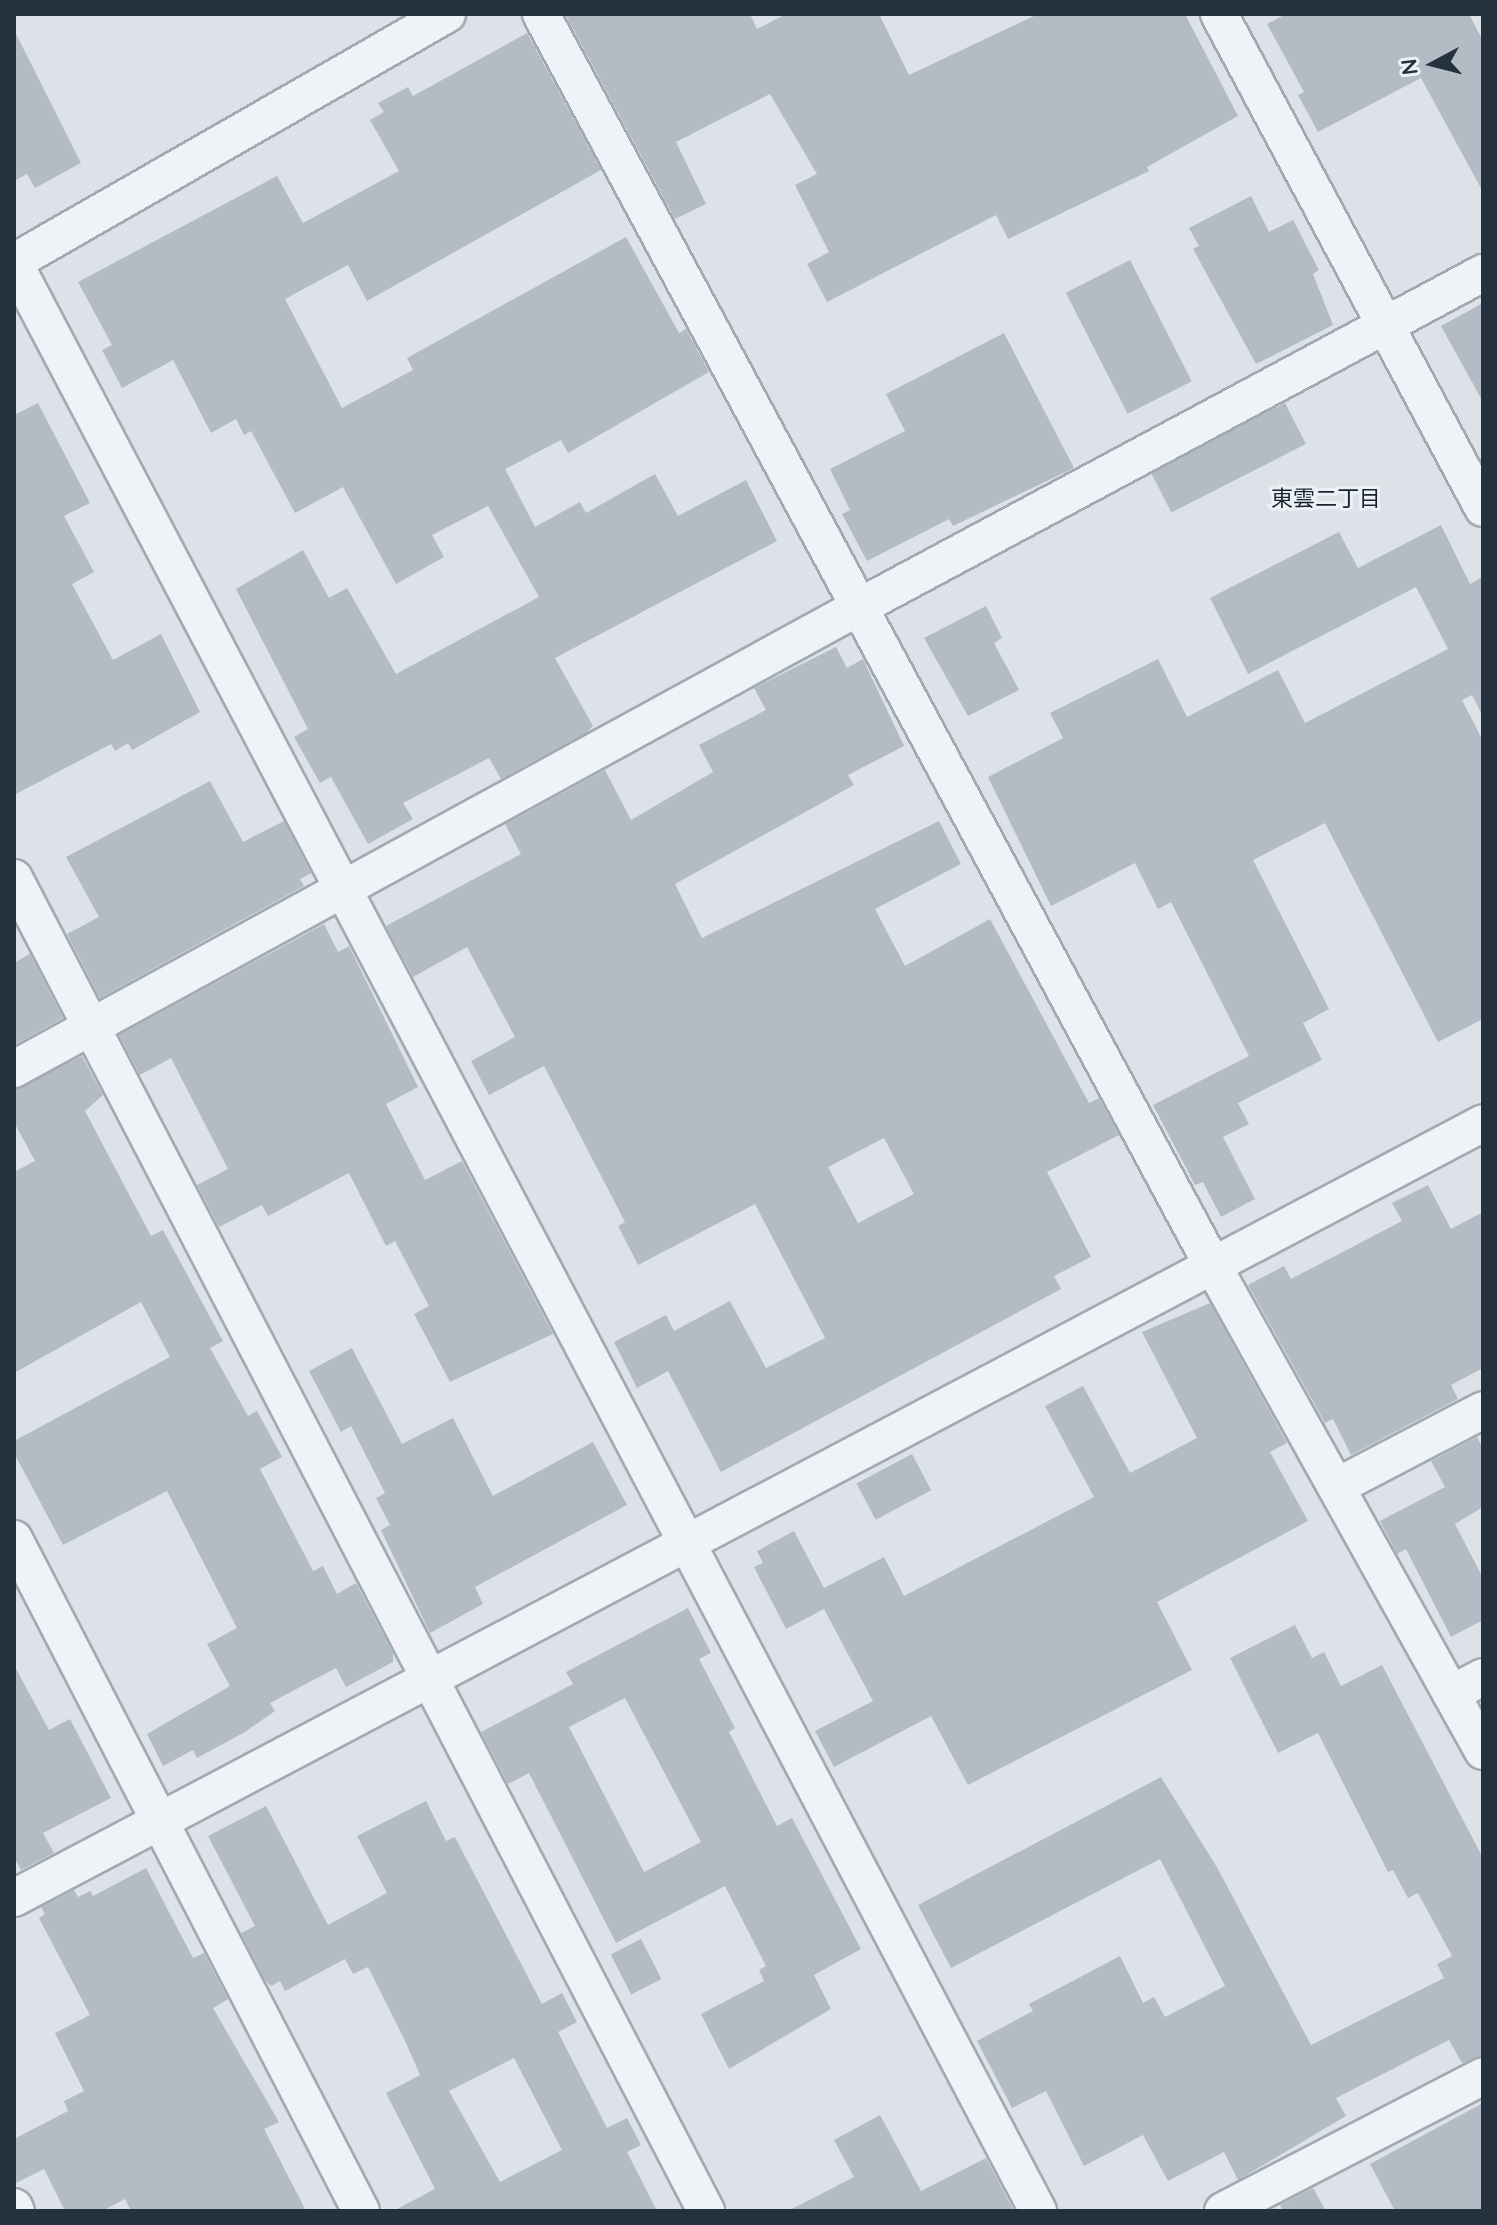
<!DOCTYPE html>
<html>
<head>
<meta charset="utf-8">
<style>
	body { margin:0 }
	#map { position:relative; width:1497px; height:2225px; overflow:hidden; background:#dce2e8; font-family:Quicksand,"Noto Sans JP",sans-serif }
	div>[style] { position:absolute }
	.building>* { inset:0; background:#b3bcc5; transform-origin:0 0 }
	.roads { filter:drop-shadow(2px 0 #a1aab2) drop-shadow(-2px 0 #a1aab2) drop-shadow(0 2px #a1aab2) drop-shadow(0 -2px #a1aab2) }
	.minor>* { height:36px; margin:-18px; padding:0 18px; transform-origin:18px; border-radius:18px; background:#eff2f6 }
	span { translate:-50% -50%; white-space:nowrap; text-align:center; line-height:1.15; -webkit-text-stroke:6px #ebf1f5; paint-order:stroke }
	.neighbourhood-label { font-size:22px; color:#172330 }
	.frame { position:absolute; inset:0; border:16px solid #24323f; pointer-events:none }
	.north { position:absolute; left:1393px; top:24px; width:80px; height:80px; -webkit-text-stroke:6px #ebf1f5; paint-order:stroke; rotate:263deg; font-size:22px; font-weight:700; line-height:32px; text-align:center; color:#24323f }
	.north::after { content:''; display:block; margin:auto; width:28px; height:36px; background:#24323f; clip-path:polygon(50% 0,100% 100%,50% 72%,0 100%) }
</style>
</head>
<body>
<div id="map">
	<div class="building">
		<i style="clip-path:polygon(565px 14px,750px 14px,757px 29px,786px 14px,879px 14px,909px 75px,1038px 14px,1185px 14px,1238px 116px,1147px 167px,1149px 171px,1008px 239px,996px 215px,827px 302px,807px 264px,829px 252px,795px 185px,817px 174px,770px 94px,676px 142px,706px 204px,675px 219px)"></i>
		<i style="clip-path:polygon(1286px 14px,1469px 14px,1483px 41px,1483px 192px,1421px 78px,1318px 132px,1298px 95px,1304px 92px,1267px 24px)"></i>
		<i style="clip-path:polygon(14px 30px,81px 163px,35px 188px,27px 174px,14px 181px)"></i>
		<i style="clip-path:polygon(527px 33px,601px 170px,367px 301px,348px 265px,285px 299px,342px 408px,413px 370px,407px 358px,626px 237px,679px 333px,686px 329px,709px 372px,568px 453px,561px 440px,505px 469px,535px 527px,580px 502px,586px 513px,655px 474px,678px 516px,746px 480px,777px 541px,555px 658px,593px 726px,586px 733px,501px 779px,489px 758px,403px 803px,413px 819px,368px 844px,331px 777px,320px 783px,294px 737px,308px 729px,236px 589px,303px 550px,329px 598px,347px 588px,396px 674px,539px 597px,488px 506px,432px 535px,444px 557px,396px 584px,343px 487px,295px 513px,251px 431px,244px 435px,236px 419px,211px 433px,173px 360px,122px 388px,102px 350px,112px 345px,78px 282px,277px 176px,303px 223px,399px 171px,370px 120px,384px 112px,378px 103px,408px 87px,413px 96px)"></i>
		<i style="clip-path:polygon(1251px 196px,1269px 232px,1293px 220px,1319px 270px,1313px 274px,1333px 325px,1256px 364px,1193px 249px,1199px 246px,1189px 228px)"></i>
		<i style="left:1130px;top:260px;width:136px;height:72px;rotate:63deg"></i>
		<i style="clip-path:polygon(1483px 303px,1483px 402px,1441px 326px)"></i>
		<i style="clip-path:polygon(1004px 333px,1074px 468px,953px 526px,949px 519px,867px 561px,842px 514px,850px 510px,830px 469px,905px 431px,886px 394px)"></i>
		<i style="clip-path:polygon(38px 403px,90px 503px,64px 516px,94px 572px,72px 584px,113px 660px,161px 634px,200px 712px,132px 750px,128px 743px,115px 751px,111px 744px,14px 795px,14px 415px)"></i>
		<i style="left:1285px;top:403px;width:46px;height:151px;rotate:63deg"></i>
		<i style="clip-path:polygon(1441px 525px,1470px 584px,1483px 577px,1483px 717px,1472px 695px,1462px 700px,1483px 741px,1483px 1019px,1438px 1042px,1325px 823px,1253px 860px,1329px 1009px,1303px 1023px,1322px 1060px,1238px 1103px,1249px 1124px,1223px 1137px,1255px 1199px,1221px 1217px,1203px 1182px,1195px 1185px,1153px 1105px,1249px 1056px,1171px 902px,1158px 909px,1135px 863px,1051px 906px,988px 777px,1063px 738px,1050px 713px,1158px 659px,1187px 717px,1278px 670px,1305px 723px,1448px 649px,1416px 587px,1248px 674px,1210px 598px,1339px 532px,1358px 568px)"></i>
		<i style="clip-path:polygon(986px 606px,1002px 638px,994px 643px,1019px 690px,968px 716px,924px 638px)"></i>
		<i style="clip-path:polygon(evenodd,836px 647px,847px 668px,863px 659px,904px 746px,848px 775px,854px 785px,675px 884px,702px 938px,939px 821px,961px 864px,875px 909px,905px 966px,990px 919px,1089px 1103px,1099px 1098px,1119px 1135px,1047px 1172px,1091px 1257px,1054px 1276px,1061px 1289px,721px 1472px,668px 1371px,637px 1388px,614px 1342px,666px 1315px,674px 1331px,730px 1301px,766px 1368px,825px 1338px,755px 1204px,638px 1265px,618px 1226px,625px 1222px,544px 1066px,489px 1095px,471px 1061px,515px 1037px,467px 947px,413px 977px,386px 926px,521px 854px,505px 824px,605px 770px,631px 820px,713px 772px,699px 745px,766px 710px,754px 688px,836px 647px,884px 1138px,914px 1194px,858px 1223px,828px 1167px,884px 1138px)"></i>
		<i style="clip-path:polygon(210px 781px,243px 842px,284px 821px,311px 873px,300px 879px,304px 886px,100px 998px,67px 934px,99px 917px,66px 857px)"></i>
		<i style="clip-path:polygon(324px 924px,338px 952px,349px 946px,418px 1087px,386px 1104px,425px 1180px,462px 1161px,553px 1334px,450px 1382px,414px 1314px,429px 1306px,395px 1241px,386px 1246px,349px 1173px,268px 1216px,262px 1205px,219px 1227px,197px 1185px,228px 1169px,171px 1058px,140px 1075px,119px 1035px)"></i>
		<i style="clip-path:polygon(30px 954px,63px 1018px,14px 1045px,14px 963px)"></i>
		<i style="clip-path:polygon(82px 1056px,103px 1095px,85px 1111px,151px 1236px,163px 1230px,223px 1341px,210px 1348px,248px 1416px,257px 1411px,282px 1457px,260px 1469px,313px 1571px,323px 1566px,337px 1594px,356px 1583px,393px 1653px,393px 1662px,346px 1687px,336px 1668px,270px 1703px,275px 1711px,245px 1732px,197px 1758px,193px 1750px,163px 1766px,147px 1734px,230px 1686px,207px 1644px,237px 1628px,167px 1491px,63px 1545px,14px 1453px,14px 1441px,170px 1357px,141px 1302px,14px 1373px,14px 1172px,35px 1161px,14px 1122px,14px 1090px)"></i>
		<i style="clip-path:polygon(1428px 1185px,1451px 1229px,1483px 1212px,1483px 1368px,1451px 1385px,1458px 1399px,1351px 1455px,1333px 1419px,1325px 1423px,1248px 1285px,1284px 1266px,1291px 1279px,1402px 1221px,1392px 1203px)"></i>
		<i style="clip-path:polygon(1210px 1303px,1287px 1443px,1270px 1452px,1308px 1521px,1157px 1602px,1192px 1670px,968px 1785px,931px 1716px,834px 1767px,815px 1731px,873px 1701px,824px 1609px,786px 1629px,754px 1567px,763px 1563px,757px 1551px,794px 1531px,824px 1588px,884px 1557px,904px 1596px,1094px 1497px,1045px 1406px,1083px 1386px,1130px 1473px,1197px 1438px,1142px 1332px)"></i>
		<i style="clip-path:polygon(352px 1348px,402px 1444px,453px 1418px,493px 1496px,593px 1442px,627px 1505px,475px 1587px,483px 1604px,430px 1633px,381px 1530px,390px 1525px,376px 1498px,385px 1493px,351px 1426px,341px 1432px,309px 1371px)"></i>
		<i style="clip-path:polygon(1477px 1437px,1483px 1448px,1483px 1507px,1455px 1524px,1483px 1578px,1483px 1620px,1451px 1637px,1406px 1549px,1397px 1554px,1380px 1521px,1445px 1487px,1431px 1461px)"></i>
		<i style="left:912px;top:1454px;width:41px;height:63px;rotate:62deg"></i>
		<i style="clip-path:polygon(evenodd,688px 1608px,711px 1653px,699px 1659px,735px 1728px,729px 1732px,777px 1826px,792px 1818px,861px 1949px,814px 1975px,831px 2009px,729px 2069px,701px 2014px,764px 1981px,759px 1970px,766px 1966px,725px 1886px,616px 1943px,529px 1773px,508px 1784px,481px 1732px,573px 1684px,566px 1672px,688px 1608px,625px 1698px,701px 1842px,644px 1872px,569px 1727px,625px 1698px)"></i>
		<i style="clip-path:polygon(1295px 1625px,1312px 1658px,1324px 1652px,1341px 1686px,1382px 1665px,1483px 1858px,1483px 2055px,1462px 2063px,1449px 2040px,1336px 2098px,1346px 2116px,1238px 2180px,1224px 2152px,1168px 2181px,1143px 2135px,1084px 2166px,1046px 2091px,1012px 2108px,977px 2041px,1033px 2011px,1029px 2004px,1120px 1956px,1143px 2003px,1154px 1997px,1165px 2017px,1225px 1986px,1160px 1859px,951px 1968px,918px 1905px,1161px 1777px,1218px 1869px,1311px 2045px,1444px 1978px,1437px 1964px,1452px 1956px,1418px 1893px,1408px 1898px,1393px 1870px,1388px 1872px,1318px 1733px,1278px 1753px,1230px 1658px)"></i>
		<i style="clip-path:polygon(14px 1665px,49px 1730px,70px 1719px,111px 1798px,43px 1833px,54px 1853px,21px 1870px,14px 1857px)"></i>
		<i style="clip-path:polygon(evenodd,426px 1801px,446px 1841px,455px 1837px,542px 2004px,562px 1993px,577px 2022px,558px 2032px,607px 2128px,627px 2118px,641px 2145px,627px 2152px,657px 2211px,393px 2211px,435px 2189px,386px 2093px,420px 2075px,406px 2043px,368px 1967px,353px 1974px,345px 1959px,285px 1991px,280px 1981px,271px 1986px,265px 1980px,241px 1933px,255px 1926px,208px 1836px,266px 1806px,328px 1925px,387px 1893px,357px 1836px,426px 1801px,514px 2058px,562px 2150px,500px 2182px,449px 2091px,514px 2058px)"></i>
		<i style="clip-path:polygon(146px 1868px,193px 1958px,204px 1953px,228px 1999px,213px 2008px,279px 2122px,264px 2129px,306px 2211px,131px 2211px,125px 2199px,102px 2211px,65px 2211px,44px 2169px,14px 2184px,14px 2139px,68px 2111px,64px 2101px,84px 2091px,55px 2033px,90px 2015px,39px 1918px,45px 1914px,41px 1907px,74px 1890px,78px 1897px,90px 1891px,93px 1896px)"></i>
		<i style="left:641px;top:1939px;width:45px;height:34px;rotate:63deg"></i>
		<i style="clip-path:polygon(1483px 2103px,1483px 2211px,1395px 2211px,1370px 2164px)"></i>
		<i style="clip-path:polygon(880px 2115px,921px 2191px,986px 2158px,1014px 2211px,788px 2211px,854px 2177px,834px 2140px)"></i>
		<i style="clip-path:polygon(1313px 2188px,1326px 2211px,1283px 2211px,1280px 2205px)"></i>
	</div>
	<div class="roads">
		<div class="minor">
			<i style="left:541px;top:14px;width:1421px;rotate:61.78deg"></i>
			<i style="left:1213px;top:1266px;width:555px;rotate:60.9deg"></i>
			<i style="left:1219px;top:14px;width:560px;rotate:61.88deg"></i>
			<i style="left:14px;top:262px;width:499px;rotate:-29.8deg"></i>
			<i style="left:14px;top:263px;width:2201px;rotate:62.27deg"></i>
			<i style="left:14px;top:878px;width:1502px;rotate:62.56deg"></i>
			<i style="left:14px;top:1069px;width:963px;rotate:-28.67deg"></i>
			<i style="left:859px;top:607px;width:708px;rotate:-28.16deg"></i>
			<i style="left:1336px;top:1487px;width:166px;rotate:-27.6deg"></i>
			<i style="left:14px;top:1539px;width:756px;rotate:62.69deg"></i>
			<i style="left:1451px;top:1694px;width:36px;rotate:-28deg"></i>
			<i style="left:14px;top:1898px;width:1661px;rotate:-27.81deg"></i>
			<i style="left:14px;top:2207px;width:4px;rotate:63deg"></i>
			<i style="left:1223px;top:2211px;width:293px;rotate:-27.4deg"></i>
		</div>
	</div>
	<div class="neighbourhood-label">
		<span style="left:1326px;top:499px">東雲二丁目</span>
	</div>
	<div class="frame"></div>
	<div class="north">N</div>
</div>
</body>
</html>
